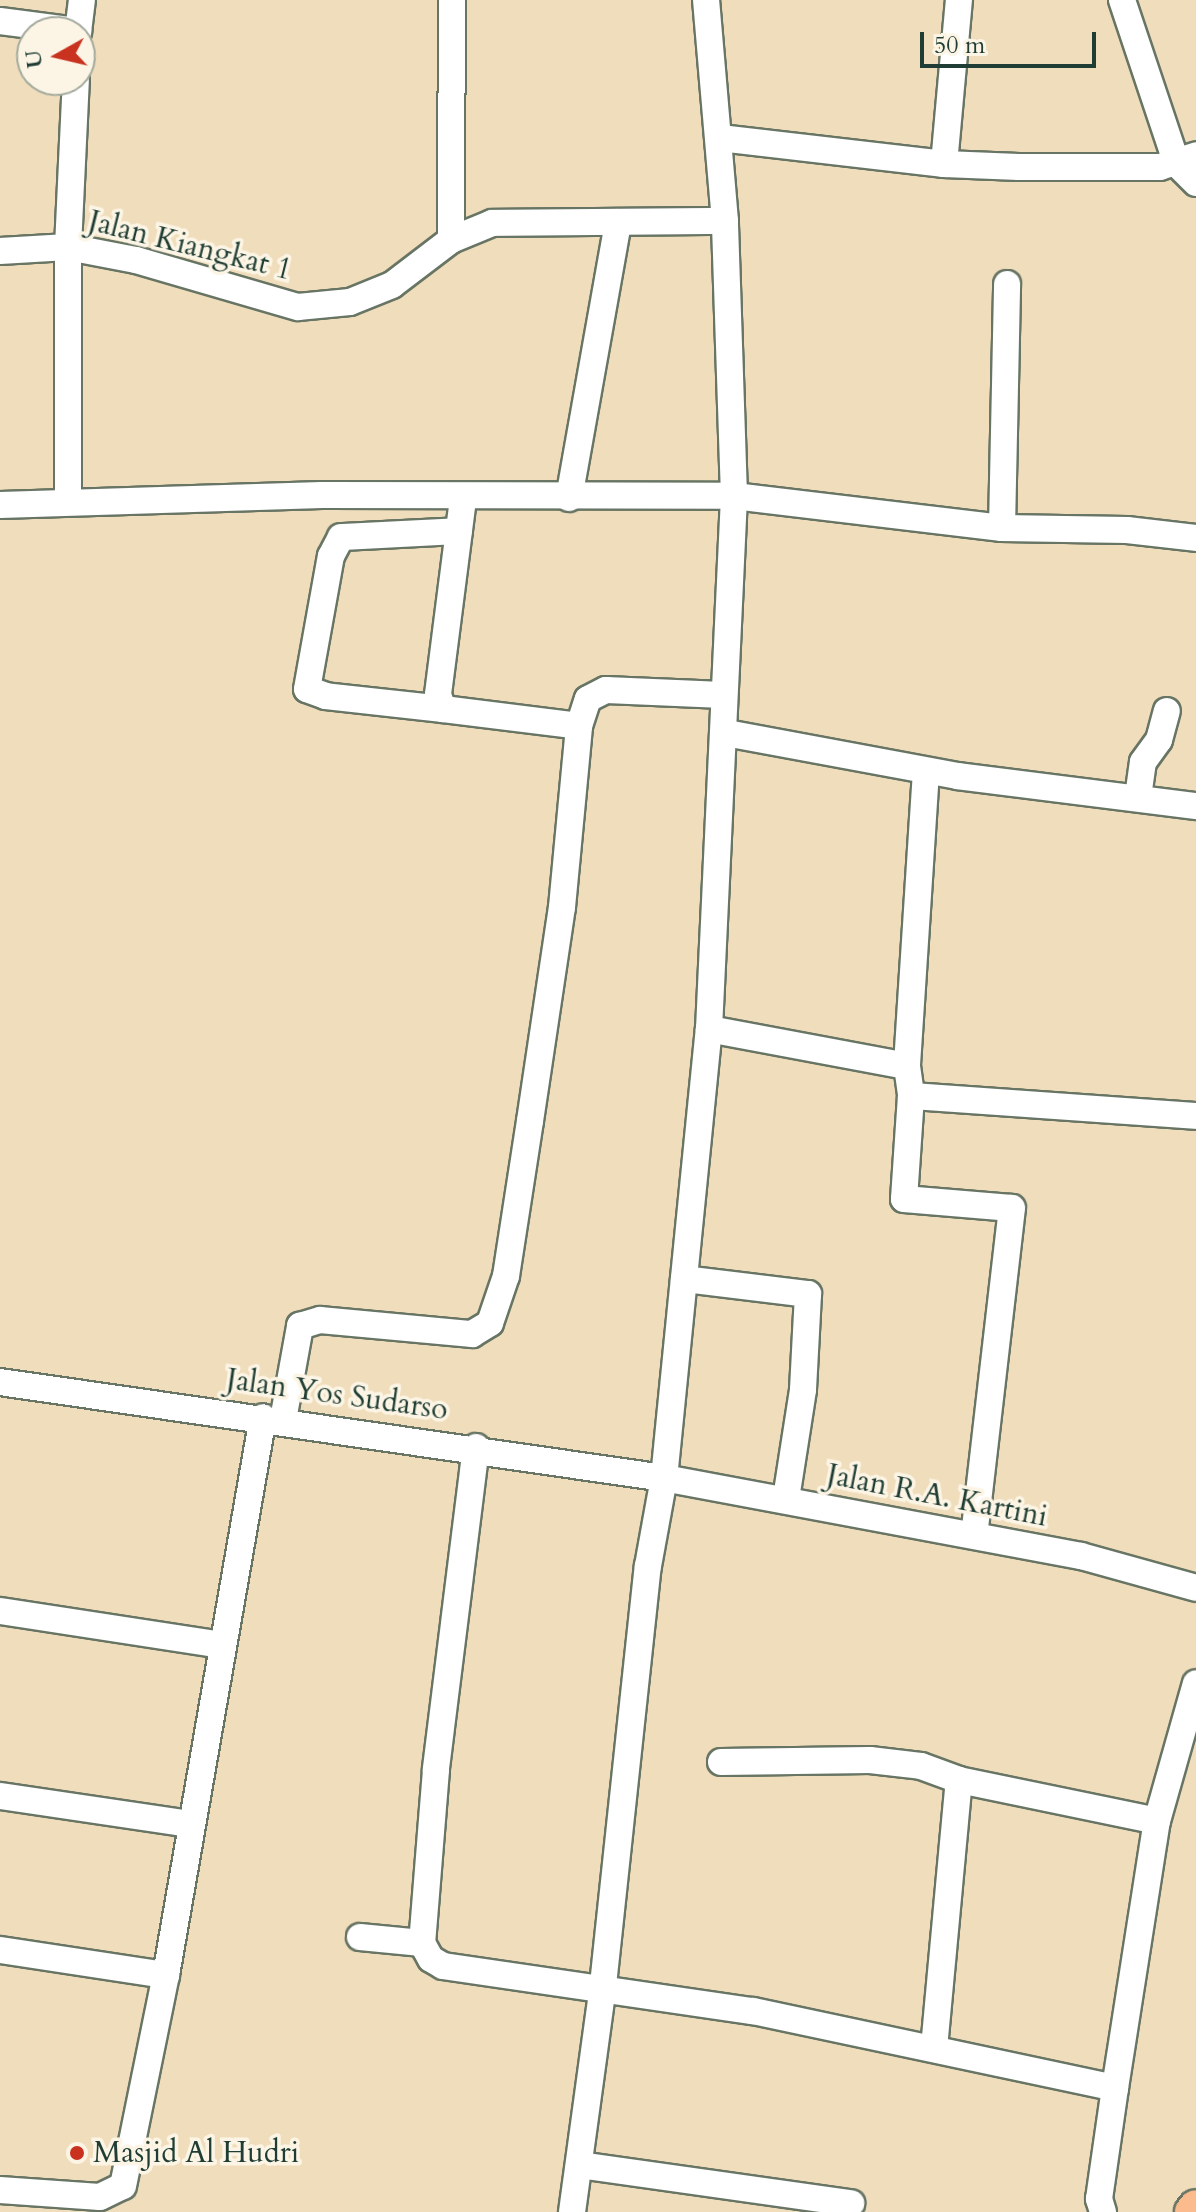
<!DOCTYPE html>
<html>
<head>
<meta charset="utf-8">
<style>
	body { margin:0 }
	#map { position:relative; width:1196px; height:2212px; overflow:hidden; background:#f0ddbc; font-family:Cardo,serif }
	div>[style] { position:absolute }
	.roads { filter:drop-shadow(2px 0 #687564) drop-shadow(-2px 0 #687564) drop-shadow(0 2px #687564) drop-shadow(0 -2px #687564) }
	.minor>* { height:26px; margin:-13px; padding:0 13px; transform-origin:13px; border-radius:13px; background:#fff }
	.major>* { height:34px; margin:-17px; padding:0 17px; transform-origin:17px; border-radius:17px; background:#fbbb8d }
	.dots>* { width:22px; height:22px; translate:-50% -50%; box-sizing:border-box; border:4px solid #fcf5e5; border-radius:50% }
	span { translate:-50% -50%; white-space:nowrap; text-align:center; line-height:1.15; -webkit-text-stroke:7px #fcf5e5; paint-order:stroke }
	.street-label { font-size:30px; color:#1f3d34 }
	.poi-label { font-size:30px; color:#1f3d34 }
	.left { translate:0 -50%; text-align:left }
	.north { position:absolute; left:16px; top:16px; width:80px; height:80px; box-sizing:border-box; background:#fcf5e5; border:2px solid #a4ab9e; border-radius:50%; rotate:262deg; font-size:22px; font-weight:700; line-height:32px; text-align:center; color:#1f3d34 }
	.north::after { content:''; display:block; margin:auto; width:28px; height:36px; background:#c8321e; clip-path:polygon(50% 0,100% 100%,50% 72%,0 100%) }
	.scale { position:absolute; left:920px; top:32px; width:176px; height:36px; box-sizing:border-box; border:4px solid #1f3d34; border-top:0; padding-left:10px; font-size:24px; line-height:28px; white-space:nowrap; color:#1f3d34; -webkit-text-stroke:6px #fcf5e5; paint-order:stroke }
</style>
</head>
<body>
<div id="map">
	<div class="roads">
		<div class="minor">
			<i style="left:1122px;top:0;width:173px;rotate:71.5deg"></i>
			<i style="left:1177px;top:164px;width:27px;rotate:45deg"></i>
			<i style="left:0;top:21px;width:79px;rotate:7.3deg"></i>
			<i style="left:78px;top:32px;width:32px;rotate:-83deg"></i>
			<i style="left:720px;top:138px;width:226px;rotate:6.6deg"></i>
			<i style="left:944px;top:164px;width:75px;rotate:2.3deg"></i>
			<i style="left:1019px;top:167px;width:141px"></i>
			<i style="left:1160px;top:167px;width:38px;rotate:-18deg"></i>
			<i style="left:944px;top:164px;width:165px;rotate:-84.8deg"></i>
			<i style="left:451px;top:240px;width:240px;rotate:-89.8deg"></i>
			<i style="left:0;top:251px;width:68px;rotate:-3.4deg"></i>
			<i style="left:68px;top:247px;width:69px;rotate:10.8deg"></i>
			<i style="left:136px;top:260px;width:169px;rotate:16.2deg"></i>
			<i style="left:298px;top:307px;width:52px;rotate:-5.5deg"></i>
			<i style="left:350px;top:302px;width:45px;rotate:-22deg"></i>
			<i style="left:392px;top:285px;width:74px;rotate:-37.3deg"></i>
			<i style="left:451px;top:240px;width:44px;rotate:-22.5deg"></i>
			<i style="left:492px;top:223px;width:233px;rotate:-0.5deg"></i>
			<i style="left:569px;top:498px;width:280px;rotate:-79.9deg"></i>
			<i style="left:463px;top:499px;width:198px;rotate:97.3deg"></i>
			<i style="left:438px;top:695px;width:15px;rotate:70deg"></i>
			<i style="left:443px;top:709px;width:137px;rotate:7.1deg"></i>
			<i style="left:579px;top:726px;width:28px;rotate:-72deg"></i>
			<i style="left:588px;top:699px;width:20px;rotate:-27deg"></i>
			<i style="left:606px;top:690px;width:117px;rotate:2.4deg"></i>
			<i style="left:68px;top:501px;width:254px;rotate:-90deg"></i>
			<i style="left:68px;top:247px;width:167px;rotate:-87.3deg"></i>
			<i style="left:0;top:505px;width:322px;rotate:-1.8deg"></i>
			<i style="left:322px;top:495px;width:412px;rotate:0.1deg"></i>
			<i style="left:734px;top:496px;width:270px;rotate:6.8deg"></i>
			<i style="left:1002px;top:528px;width:125px;rotate:0.9deg"></i>
			<i style="left:1127px;top:530px;width:69px;rotate:6.6deg"></i>
			<i style="left:1002px;top:528px;width:244px;rotate:-88.8deg"></i>
			<i style="left:443px;top:709px;width:118px;rotate:-173.7deg"></i>
			<i style="left:326px;top:696px;width:20px;rotate:-160deg"></i>
			<i style="left:307px;top:689px;width:135px;rotate:-79.8deg"></i>
			<i style="left:331px;top:556px;width:21px;rotate:-62deg"></i>
			<i style="left:341px;top:537px;width:118px;rotate:-2.9deg"></i>
			<i style="left:726px;top:733px;width:235px;rotate:10.5deg"></i>
			<i style="left:957px;top:776px;width:241px;rotate:7.2deg"></i>
			<i style="left:926px;top:771px;width:296px;rotate:93.7deg"></i>
			<i style="left:907px;top:1066px;width:30px;rotate:82deg"></i>
			<i style="left:911px;top:1096px;width:286px;rotate:4deg"></i>
			<i style="left:1138px;top:797px;width:35px;rotate:-82deg"></i>
			<i style="left:1143px;top:762px;width:27px;rotate:-54deg"></i>
			<i style="left:1159px;top:740px;width:30px;rotate:-75deg"></i>
			<i style="left:709px;top:1029px;width:201px;rotate:10.6deg"></i>
			<i style="left:911px;top:1096px;width:103px;rotate:93.9deg"></i>
			<i style="left:904px;top:1199px;width:108px;rotate:4.8deg"></i>
			<i style="left:1012px;top:1208px;width:329px;rotate:96.6deg"></i>
			<i style="left:684px;top:1279px;width:125px;rotate:6.9deg"></i>
			<i style="left:808px;top:1294px;width:96px;rotate:93deg"></i>
			<i style="left:803px;top:1390px;width:110px;rotate:98.9deg"></i>
			<i style="left:0;top:1382px;width:671px;rotate:8.23deg"></i>
			<i style="left:664px;top:1478px;width:424px;rotate:10.6deg"></i>
			<i style="left:1081px;top:1556px;width:119px;rotate:15.5deg"></i>
			<i style="left:283px;top:1420px;width:96px;rotate:-79.7deg"></i>
			<i style="left:300px;top:1326px;width:21px;rotate:-17deg"></i>
			<i style="left:320px;top:1320px;width:153px;rotate:5.3deg"></i>
			<i style="left:472px;top:1334px;width:21px;rotate:-31deg"></i>
			<i style="left:490px;top:1323px;width:50px;rotate:-71.2deg"></i>
			<i style="left:506px;top:1276px;width:157px;rotate:-81.2deg"></i>
			<i style="left:530px;top:1121px;width:216px;rotate:-81.5deg"></i>
			<i style="left:562px;top:907px;width:182px;rotate:-84.6deg"></i>
			<i style="left:476px;top:1447px;width:325px;rotate:97.1deg"></i>
			<i style="left:436px;top:1770px;width:174px;rotate:94.6deg"></i>
			<i style="left:422px;top:1943px;width:18px;rotate:61deg"></i>
			<i style="left:431px;top:1959px;width:14px;rotate:30deg"></i>
			<i style="left:443px;top:1966px;width:313px;rotate:8.3deg"></i>
			<i style="left:753px;top:2011px;width:370px;rotate:12deg"></i>
			<i style="left:1115px;top:2088px;width:270px;rotate:-81.1deg"></i>
			<i style="left:1157px;top:1821px;width:143px;rotate:-74.2deg"></i>
			<i style="left:0;top:1611px;width:224px;rotate:8.7deg"></i>
			<i style="left:721px;top:1762px;width:149px;rotate:-0.8deg"></i>
			<i style="left:870px;top:1760px;width:51px;rotate:6.7deg"></i>
			<i style="left:921px;top:1766px;width:40px;rotate:20.2deg"></i>
			<i style="left:959px;top:1780px;width:202px;rotate:11.7deg"></i>
			<i style="left:0;top:1796px;width:192px;rotate:8.4deg"></i>
			<i style="left:360px;top:1937px;width:62px;rotate:5.5deg"></i>
			<i style="left:0;top:1950px;width:168px;rotate:8.6deg"></i>
			<i style="left:934px;top:2048px;width:269px;rotate:-84.7deg"></i>
			<i style="left:579px;top:2165px;width:275px;rotate:8deg"></i>
			<i style="left:0;top:2190px;width:100px;rotate:4deg"></i>
			<i style="left:100px;top:2197px;width:25px;rotate:-26deg"></i>
			<i style="left:123px;top:2186px;width:215px;rotate:-78.5deg"></i>
			<i style="left:166px;top:1975px;width:566px;rotate:-80.14deg"></i>
			<i style="left:572px;top:2212px;width:229px;rotate:-82.2deg"></i>
			<i style="left:603px;top:1985px;width:421px;rotate:-83.9deg"></i>
			<i style="left:648px;top:1566px;width:89px;rotate:-79.7deg"></i>
			<i style="left:664px;top:1478px;width:451px;rotate:-84.3deg"></i>
			<i style="left:709px;top:1029px;width:534px;rotate:-87.31deg"></i>
			<i style="left:734px;top:496px;width:275px;rotate:-91.9deg"></i>
			<i style="left:725px;top:221px;width:222px;rotate:-94.9deg"></i>
			<i style="left:1103px;top:2212px;width:14px;rotate:-107deg"></i>
			<i style="left:1099px;top:2199px;width:112px;rotate:-81.8deg"></i>
		</div>
		<div class="major">
			<i style="left:1192px;top:2212px;width:6px;rotate:-51deg"></i>
		</div>
	</div>
	<div class="dots">
		<i style="left:77px;top:2153px;background:#c8321e"></i>
	</div>
	<div class="street-label">
		<span style="left:190px;top:246px;rotate:14deg">Jalan Kiangkat 1</span>
		<span style="left:337px;top:1395px;rotate:8deg">Jalan Yos Sudarso</span>
		<span style="left:937px;top:1496px;rotate:11deg">Jalan R.A. Kartini</span>
	</div>
	<div class="poi-label">
		<span class="left" style="left:93px;top:2153px">Masjid Al Hudri</span>
	</div>
	<div class="north">U</div>
	<div class="scale">50 m</div>
</div>
</body>
</html>
